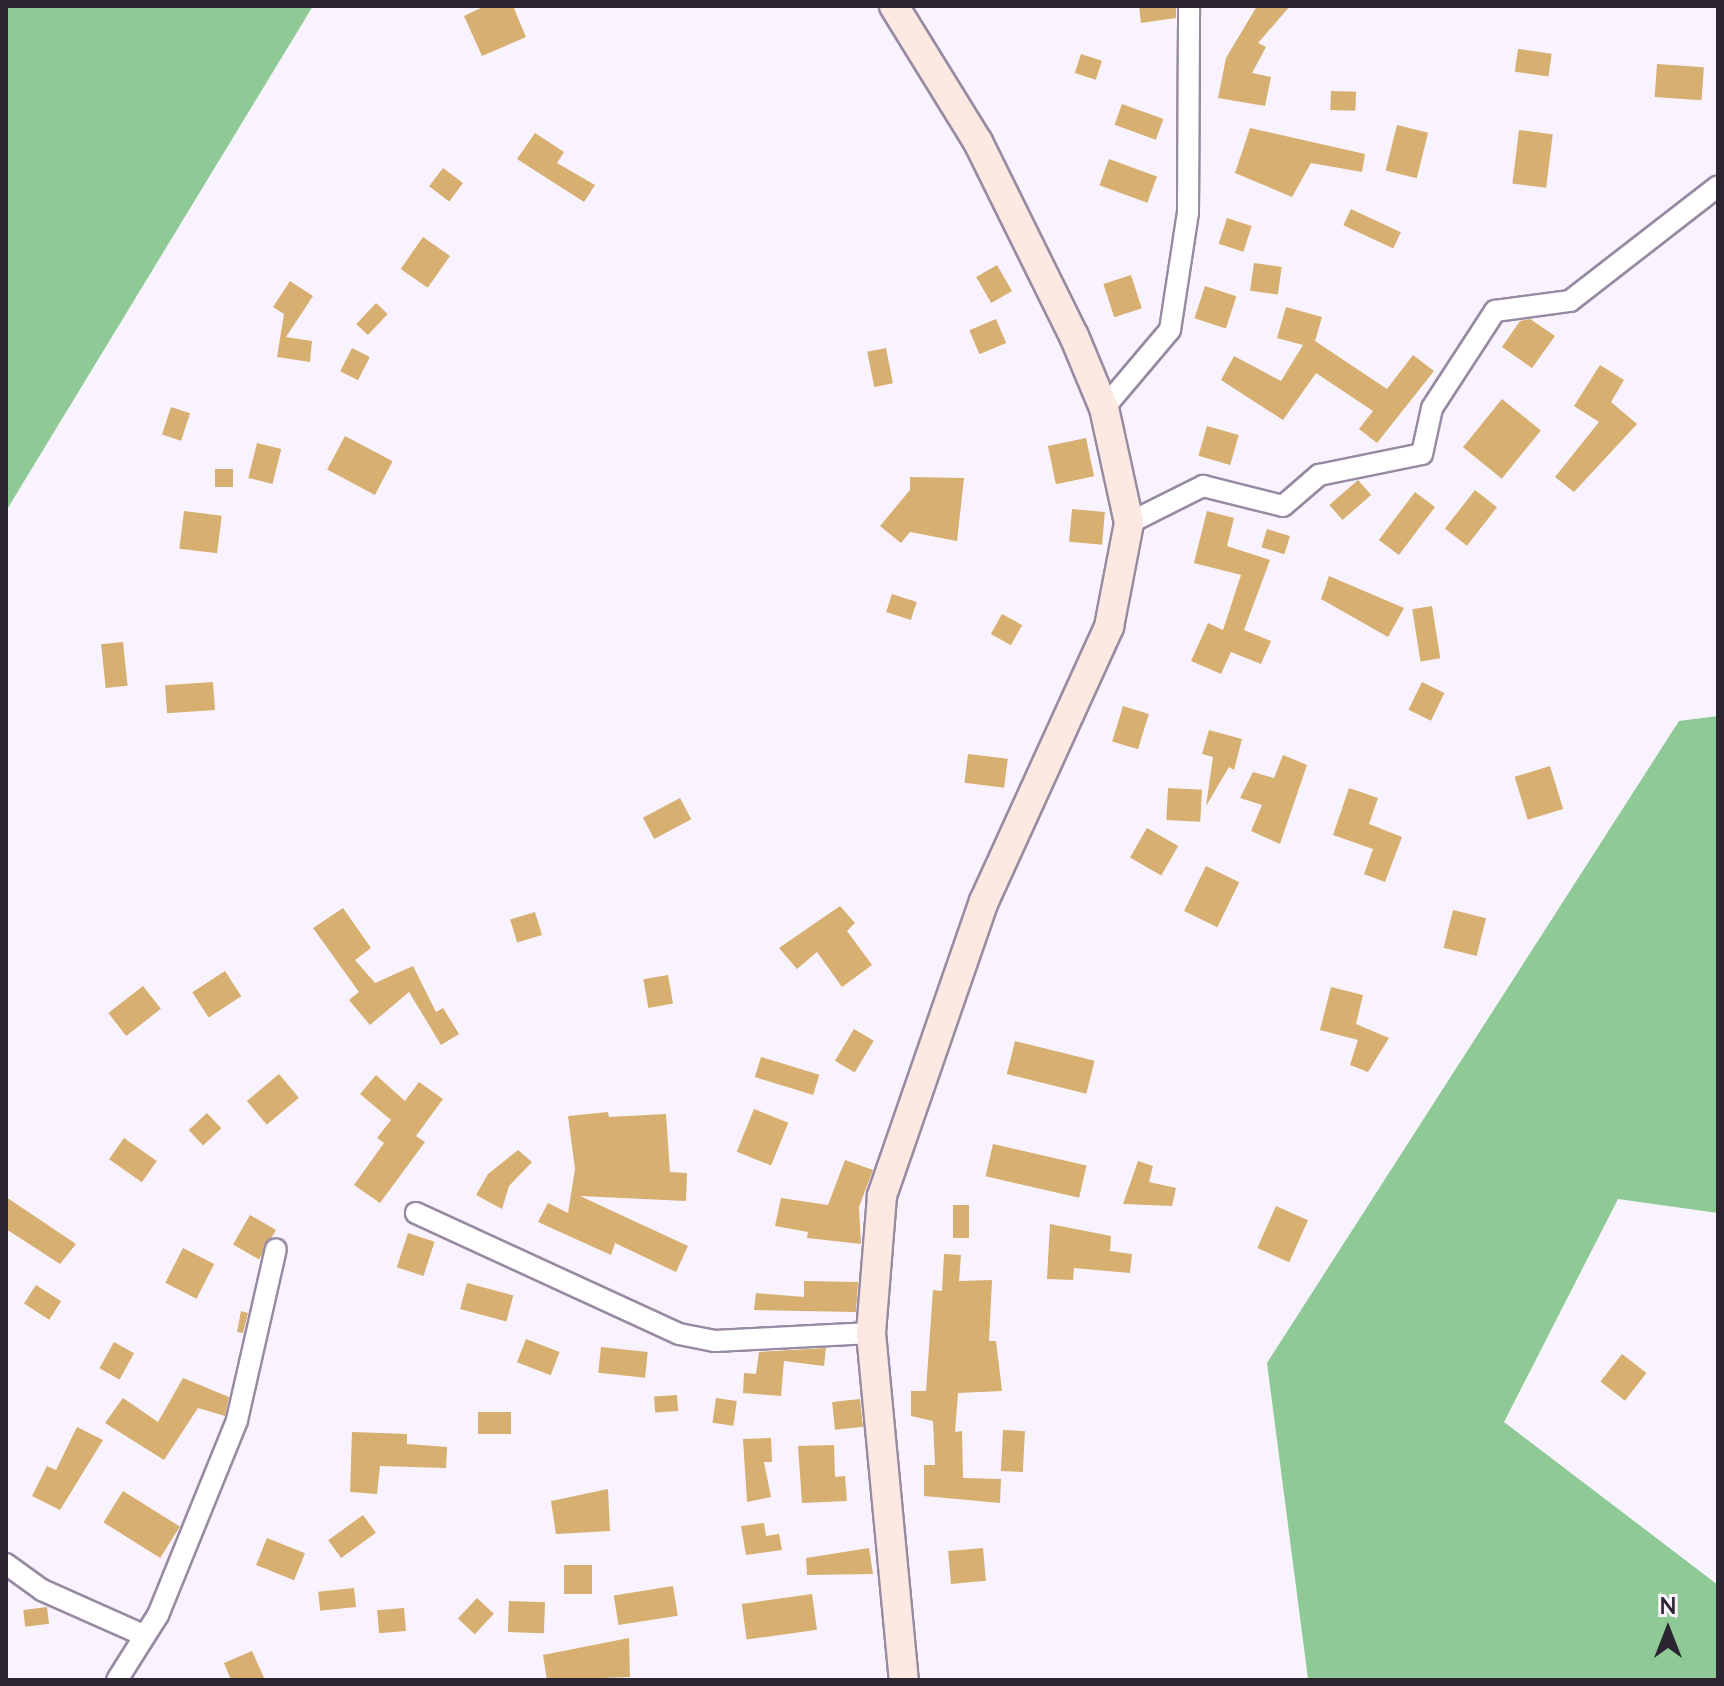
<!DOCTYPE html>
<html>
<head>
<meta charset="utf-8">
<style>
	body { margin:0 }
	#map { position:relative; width:1724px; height:1686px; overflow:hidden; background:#f8f3fe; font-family:Lato,sans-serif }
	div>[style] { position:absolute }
	.forest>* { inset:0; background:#8fc996 }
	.building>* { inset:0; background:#d7af70; transform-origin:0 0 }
	.roads { filter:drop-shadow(2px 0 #978aa3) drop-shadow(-2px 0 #978aa3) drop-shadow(0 2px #978aa3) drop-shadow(0 -2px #978aa3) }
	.minor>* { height:20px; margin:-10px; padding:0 10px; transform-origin:10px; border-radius:10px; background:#fff }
	.secondary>* { height:28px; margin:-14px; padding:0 14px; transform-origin:14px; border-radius:14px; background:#fde9e1 }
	span { translate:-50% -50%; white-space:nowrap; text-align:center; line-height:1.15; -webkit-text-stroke:7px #f8f3fe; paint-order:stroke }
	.frame { position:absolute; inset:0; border:8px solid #2a252e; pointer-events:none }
	.north { position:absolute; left:1628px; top:1590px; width:80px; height:80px; -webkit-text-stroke:6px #f8f3fe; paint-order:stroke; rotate:0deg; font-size:22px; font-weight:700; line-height:32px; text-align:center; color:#2a252e }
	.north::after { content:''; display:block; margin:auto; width:28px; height:36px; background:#2a252e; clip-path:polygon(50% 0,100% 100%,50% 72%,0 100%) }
</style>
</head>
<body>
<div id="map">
	<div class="forest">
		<i style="clip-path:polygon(6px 6px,313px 6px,6px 511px)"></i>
		<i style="clip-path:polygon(1718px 716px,1718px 1213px,1618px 1199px,1504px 1422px,1718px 1585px,1718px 1680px,1308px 1679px,1267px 1363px,1679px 721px)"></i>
	</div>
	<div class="building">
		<i style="clip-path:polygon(485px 6px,513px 6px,526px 37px,482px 56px,464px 16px)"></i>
		<i style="clip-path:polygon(1139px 6px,1176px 6px,1176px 18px,1141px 23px)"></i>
		<i style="clip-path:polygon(1257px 6px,1290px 6px,1258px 43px,1266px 47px,1252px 73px,1271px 77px,1265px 106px,1218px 98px,1226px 58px)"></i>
		<i style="left:1518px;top:49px;width:34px;height:23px;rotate:8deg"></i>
		<i style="left:1081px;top:54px;width:22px;height:20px;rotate:18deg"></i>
		<i style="left:1657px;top:64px;width:47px;height:33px;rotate:4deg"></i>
		<i style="left:1331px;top:91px;width:25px;height:19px;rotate:2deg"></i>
		<i style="left:1122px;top:104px;width:44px;height:22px;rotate:20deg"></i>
		<i style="left:1397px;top:125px;width:32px;height:47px;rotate:14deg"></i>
		<i style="clip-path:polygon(1250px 128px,1365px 154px,1362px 172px,1311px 163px,1292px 197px,1235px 173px)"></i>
		<i style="left:1519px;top:130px;width:34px;height:54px;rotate:7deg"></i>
		<i style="clip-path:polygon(535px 133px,564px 152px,557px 163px,595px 185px,584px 202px,517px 159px)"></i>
		<i style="left:1109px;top:159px;width:51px;height:28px;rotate:20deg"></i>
		<i style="left:443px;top:168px;width:25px;height:23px;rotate:37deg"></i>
		<i style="left:1351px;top:209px;width:55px;height:18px;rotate:25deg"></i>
		<i style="left:1227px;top:218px;width:26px;height:27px;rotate:18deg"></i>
		<i style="left:423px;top:237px;width:33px;height:39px;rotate:35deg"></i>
		<i style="left:1254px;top:263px;width:28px;height:28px;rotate:8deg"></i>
		<i style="left:997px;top:265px;width:30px;height:24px;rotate:60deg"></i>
		<i style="left:1131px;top:275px;width:35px;height:29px;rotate:72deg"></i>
		<i style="clip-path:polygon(290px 281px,313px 296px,286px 337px,312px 341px,310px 362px,277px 357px,284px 314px,273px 307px)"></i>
		<i style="left:1205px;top:286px;width:33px;height:34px;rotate:18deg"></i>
		<i style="left:376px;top:303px;width:16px;height:29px;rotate:43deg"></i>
		<i style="clip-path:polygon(1286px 307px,1322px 317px,1315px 341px,1387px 389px,1413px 355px,1434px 371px,1377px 443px,1359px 429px,1373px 411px,1316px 373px,1283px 420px,1221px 380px,1234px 356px,1281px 381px,1303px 345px,1277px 338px)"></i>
		<i style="left:996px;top:319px;width:26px;height:29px;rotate:67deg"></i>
		<i style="clip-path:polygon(1530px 319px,1555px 336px,1532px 368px,1502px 347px,1520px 321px)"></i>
		<i style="left:352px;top:348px;width:20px;height:26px;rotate:27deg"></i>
		<i style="left:886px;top:348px;width:36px;height:19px;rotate:79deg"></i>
		<i style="clip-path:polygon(1600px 365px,1624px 380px,1611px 402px,1637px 424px,1574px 492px,1555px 477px,1599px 422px,1574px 406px)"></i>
		<i style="left:1502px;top:399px;width:50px;height:62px;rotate:39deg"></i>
		<i style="left:171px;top:407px;width:20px;height:29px;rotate:18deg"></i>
		<i style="left:1207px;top:426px;width:33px;height:31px;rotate:16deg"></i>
		<i style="left:345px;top:436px;width:54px;height:38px;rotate:28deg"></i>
		<i style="left:1086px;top:438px;width:39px;height:39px;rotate:78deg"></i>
		<i style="left:257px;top:443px;width:25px;height:36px;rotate:14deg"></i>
		<i style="left:215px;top:469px;width:18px;height:18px"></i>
		<i style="clip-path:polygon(910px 477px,964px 478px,957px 541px,910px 532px,901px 543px,880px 526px,910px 490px)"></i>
		<i style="left:1358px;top:480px;width:20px;height:38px;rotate:49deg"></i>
		<i style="left:1475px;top:490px;width:28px;height:49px;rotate:38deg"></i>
		<i style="left:1415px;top:492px;width:25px;height:60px;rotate:37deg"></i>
		<i style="left:1072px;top:509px;width:33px;height:33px;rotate:5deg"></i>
		<i style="left:184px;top:511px;width:38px;height:38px;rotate:7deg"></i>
		<i style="clip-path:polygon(1207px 511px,1234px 518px,1227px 546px,1270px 560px,1244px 630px,1271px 641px,1261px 664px,1231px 652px,1221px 674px,1191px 661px,1208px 623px,1223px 630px,1241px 575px,1194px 563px)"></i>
		<i style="left:1267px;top:529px;width:24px;height:19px;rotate:17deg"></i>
		<i style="clip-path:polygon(1329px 576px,1404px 608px,1388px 637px,1321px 599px)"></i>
		<i style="left:892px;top:594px;width:26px;height:19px;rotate:18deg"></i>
		<i style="left:1432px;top:606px;width:53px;height:20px;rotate:81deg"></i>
		<i style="left:1002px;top:614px;width:23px;height:23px;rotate:29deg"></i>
		<i style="left:123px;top:642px;width:44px;height:22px;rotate:84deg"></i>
		<i style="left:213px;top:682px;width:28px;height:48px;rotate:86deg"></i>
		<i style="left:1422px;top:682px;width:25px;height:31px;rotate:26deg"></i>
		<i style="left:1123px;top:706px;width:27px;height:37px;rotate:17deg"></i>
		<i style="clip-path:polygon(1209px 730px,1242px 739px,1234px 770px,1229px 767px,1206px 806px,1213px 757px,1202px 754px)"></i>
		<i style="left:968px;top:754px;width:40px;height:29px;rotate:7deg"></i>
		<i style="clip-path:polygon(1283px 755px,1307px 765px,1280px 844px,1251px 831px,1262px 805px,1240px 798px,1253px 772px,1274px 778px)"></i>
		<i style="left:1550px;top:766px;width:45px;height:37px;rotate:73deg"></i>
		<i style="left:1168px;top:788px;width:34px;height:32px;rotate:3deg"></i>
		<i style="clip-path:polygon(1349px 788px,1378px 798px,1369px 824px,1402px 837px,1385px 882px,1364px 874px,1373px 849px,1333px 835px)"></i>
		<i style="left:680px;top:798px;width:24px;height:42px;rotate:62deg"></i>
		<i style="left:1147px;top:828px;width:36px;height:34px;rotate:30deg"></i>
		<i style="left:1206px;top:866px;width:37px;height:50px;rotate:26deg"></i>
		<i style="clip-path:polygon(840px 906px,855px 923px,847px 931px,872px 965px,842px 987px,817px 952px,797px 969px,779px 948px)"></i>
		<i style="clip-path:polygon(343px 908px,371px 948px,355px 960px,375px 983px,413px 966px,436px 1012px,443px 1008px,459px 1034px,441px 1045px,409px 992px,370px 1025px,349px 1000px,359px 992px,313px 928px)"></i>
		<i style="left:1453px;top:910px;width:34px;height:39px;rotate:14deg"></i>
		<i style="left:535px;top:912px;width:24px;height:26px;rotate:73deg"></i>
		<i style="left:225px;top:971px;width:30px;height:39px;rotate:57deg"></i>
		<i style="left:668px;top:975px;width:29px;height:25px;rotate:80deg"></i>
		<i style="left:143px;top:986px;width:29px;height:44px;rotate:52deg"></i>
		<i style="clip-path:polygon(1331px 987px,1363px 995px,1356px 1024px,1389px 1038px,1368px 1072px,1350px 1065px,1358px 1040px,1320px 1030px)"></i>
		<i style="left:854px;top:1029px;width:23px;height:37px;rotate:31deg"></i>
		<i style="left:1015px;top:1041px;width:82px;height:34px;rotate:14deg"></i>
		<i style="left:761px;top:1057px;width:61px;height:21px;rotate:17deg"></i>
		<i style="left:279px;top:1074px;width:31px;height:42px;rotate:50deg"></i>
		<i style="clip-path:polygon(376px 1075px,405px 1101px,419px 1082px,443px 1099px,416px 1136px,425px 1142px,380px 1203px,354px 1185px,384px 1143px,377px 1138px,391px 1120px,360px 1094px)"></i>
		<i style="left:754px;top:1109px;width:37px;height:46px;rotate:22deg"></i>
		<i style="clip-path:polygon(608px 1112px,609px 1117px,666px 1114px,670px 1172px,687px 1173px,686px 1201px,580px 1196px,688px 1246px,676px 1272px,615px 1243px,611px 1255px,538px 1222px,548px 1203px,568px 1213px,575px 1169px,568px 1116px)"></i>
		<i style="left:207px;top:1113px;width:21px;height:25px;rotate:47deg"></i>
		<i style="left:124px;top:1138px;width:40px;height:26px;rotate:35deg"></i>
		<i style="left:993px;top:1144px;width:96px;height:33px;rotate:13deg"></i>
		<i style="clip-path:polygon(518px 1150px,532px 1162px,509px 1186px,502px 1209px,476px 1195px,488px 1174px)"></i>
		<i style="clip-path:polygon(845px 1160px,873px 1170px,859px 1207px,861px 1244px,807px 1238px,808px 1232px,775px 1226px,781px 1198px,828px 1205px)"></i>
		<i style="clip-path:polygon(1138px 1161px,1153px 1166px,1149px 1182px,1176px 1188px,1172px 1206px,1123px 1204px)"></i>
		<i style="clip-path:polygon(6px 1197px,76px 1244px,60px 1264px,6px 1229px)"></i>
		<i style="left:953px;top:1205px;width:16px;height:33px"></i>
		<i style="left:1276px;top:1206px;width:35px;height:46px;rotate:24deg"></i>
		<i style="left:250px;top:1215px;width:30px;height:34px;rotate:30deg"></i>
		<i style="clip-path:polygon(1050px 1224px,1111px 1236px,1110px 1251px,1132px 1254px,1130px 1273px,1074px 1268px,1073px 1280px,1047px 1279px)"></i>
		<i style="left:408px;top:1233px;width:28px;height:36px;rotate:18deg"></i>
		<i style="left:183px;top:1248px;width:35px;height:39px;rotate:27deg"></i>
		<i style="clip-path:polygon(944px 1254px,961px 1255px,959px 1281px,992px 1280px,989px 1341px,996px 1341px,1002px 1391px,958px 1393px,955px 1432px,962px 1431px,963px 1478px,1001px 1479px,1000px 1503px,924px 1496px,924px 1465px,935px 1465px,933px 1421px,911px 1416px,911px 1391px,926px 1391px,933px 1290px,942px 1291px)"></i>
		<i style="clip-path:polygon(804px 1281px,858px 1282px,856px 1312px,754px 1310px,756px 1293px,804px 1297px)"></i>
		<i style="left:467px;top:1283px;width:48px;height:27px;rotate:15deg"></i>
		<i style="left:36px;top:1285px;width:30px;height:22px;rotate:33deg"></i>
		<i style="clip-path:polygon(241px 1311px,248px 1313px,243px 1333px,237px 1332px)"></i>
		<i style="left:526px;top:1339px;width:36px;height:25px;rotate:21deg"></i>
		<i style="left:114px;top:1342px;width:23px;height:30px;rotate:29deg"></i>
		<i style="left:601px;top:1347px;width:47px;height:26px;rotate:6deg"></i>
		<i style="clip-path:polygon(826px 1348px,824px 1366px,784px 1361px,781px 1396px,743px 1393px,744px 1373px,756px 1374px,759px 1352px)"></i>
		<i style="left:1622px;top:1354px;width:31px;height:35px;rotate:38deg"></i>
		<i style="clip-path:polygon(183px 1378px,229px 1397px,225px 1416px,198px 1408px,164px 1460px,105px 1423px,123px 1398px,158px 1422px)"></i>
		<i style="left:677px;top:1395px;width:16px;height:23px;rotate:86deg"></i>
		<i style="left:716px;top:1398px;width:21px;height:25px;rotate:8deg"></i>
		<i style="left:860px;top:1399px;width:28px;height:28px;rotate:84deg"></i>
		<i style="left:478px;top:1412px;width:33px;height:22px"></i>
		<i style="clip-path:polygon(77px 1427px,103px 1440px,60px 1510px,32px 1496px,47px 1466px,56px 1470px)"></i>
		<i style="left:1003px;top:1430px;width:22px;height:41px;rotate:3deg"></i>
		<i style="clip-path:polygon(352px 1432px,407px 1434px,407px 1444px,447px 1447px,446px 1468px,380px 1466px,377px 1494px,350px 1492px)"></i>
		<i style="clip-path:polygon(771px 1438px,772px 1462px,764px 1462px,771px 1497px,747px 1502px,743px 1439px)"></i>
		<i style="clip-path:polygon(834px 1445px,835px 1477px,845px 1476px,847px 1501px,802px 1503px,798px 1446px)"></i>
		<i style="clip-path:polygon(608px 1489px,610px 1531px,556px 1534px,551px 1501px)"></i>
		<i style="left:123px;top:1491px;width:67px;height:37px;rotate:32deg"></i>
		<i style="left:363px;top:1515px;width:22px;height:43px;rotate:54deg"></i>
		<i style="clip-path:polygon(764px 1523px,766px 1536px,779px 1534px,782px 1550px,746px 1555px,741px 1526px)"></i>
		<i style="left:267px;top:1538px;width:41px;height:29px;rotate:22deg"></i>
		<i style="clip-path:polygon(869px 1548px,873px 1574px,807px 1575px,806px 1558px)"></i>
		<i style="left:983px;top:1548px;width:33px;height:35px;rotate:85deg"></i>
		<i style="left:564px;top:1565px;width:28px;height:29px"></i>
		<i style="left:673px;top:1586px;width:30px;height:60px;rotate:81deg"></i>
		<i style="left:354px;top:1588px;width:19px;height:36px;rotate:84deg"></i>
		<i style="left:812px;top:1594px;width:36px;height:71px;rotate:82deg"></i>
		<i style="left:477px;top:1598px;width:23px;height:28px;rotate:43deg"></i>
		<i style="left:509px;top:1601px;width:36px;height:31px;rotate:2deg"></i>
		<i style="left:47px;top:1607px;width:17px;height:24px;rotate:83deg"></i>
		<i style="left:404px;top:1608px;width:23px;height:27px;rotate:85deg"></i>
		<i style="clip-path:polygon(629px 1638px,630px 1677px,547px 1680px,543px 1655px)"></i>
		<i style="clip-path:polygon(252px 1651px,265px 1680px,231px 1680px,224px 1663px)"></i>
	</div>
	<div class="roads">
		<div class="minor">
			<i style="left:1104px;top:408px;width:102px;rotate:-49.8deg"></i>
			<i style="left:1170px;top:330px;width:119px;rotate:-81.3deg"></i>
			<i style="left:1188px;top:212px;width:206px;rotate:-89.7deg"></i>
			<i style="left:1129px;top:523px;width:83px;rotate:-26.6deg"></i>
			<i style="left:1203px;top:486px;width:82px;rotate:14deg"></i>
			<i style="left:1283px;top:506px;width:48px;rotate:-40.7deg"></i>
			<i style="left:1319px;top:475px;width:105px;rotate:-11.5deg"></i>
			<i style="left:1422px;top:454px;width:47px;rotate:-77.7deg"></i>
			<i style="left:1432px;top:408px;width:116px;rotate:-57deg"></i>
			<i style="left:1495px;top:311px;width:76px;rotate:-7.6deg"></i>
			<i style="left:1570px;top:301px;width:187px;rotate:-37.8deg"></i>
			<i style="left:416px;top:1213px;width:289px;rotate:24.7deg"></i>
			<i style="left:679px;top:1334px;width:37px;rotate:11deg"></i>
			<i style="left:715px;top:1341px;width:156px;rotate:-2.9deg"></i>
			<i style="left:6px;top:1564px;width:44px;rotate:35.8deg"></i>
			<i style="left:42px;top:1590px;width:108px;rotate:24deg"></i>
			<i style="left:117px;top:1680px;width:77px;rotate:-57.8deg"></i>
			<i style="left:158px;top:1615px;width:210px;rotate:-67.9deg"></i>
			<i style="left:237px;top:1420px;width:175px;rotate:-77.2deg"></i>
		</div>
		<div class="secondary">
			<i style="left:894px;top:6px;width:160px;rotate:58.3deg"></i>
			<i style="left:978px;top:142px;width:216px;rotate:63.7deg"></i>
			<i style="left:1074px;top:336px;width:78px;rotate:67.4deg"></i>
			<i style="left:1104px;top:408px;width:118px;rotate:77.7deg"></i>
			<i style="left:1129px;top:523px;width:106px;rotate:100.9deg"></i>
			<i style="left:1109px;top:627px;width:301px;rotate:114.5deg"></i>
			<i style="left:984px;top:901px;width:312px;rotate:109.1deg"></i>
			<i style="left:882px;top:1196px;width:137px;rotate:94.6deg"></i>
			<i style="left:871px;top:1333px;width:349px;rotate:84.6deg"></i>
		</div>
	</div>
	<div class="frame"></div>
	<div class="north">N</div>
</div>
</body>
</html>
